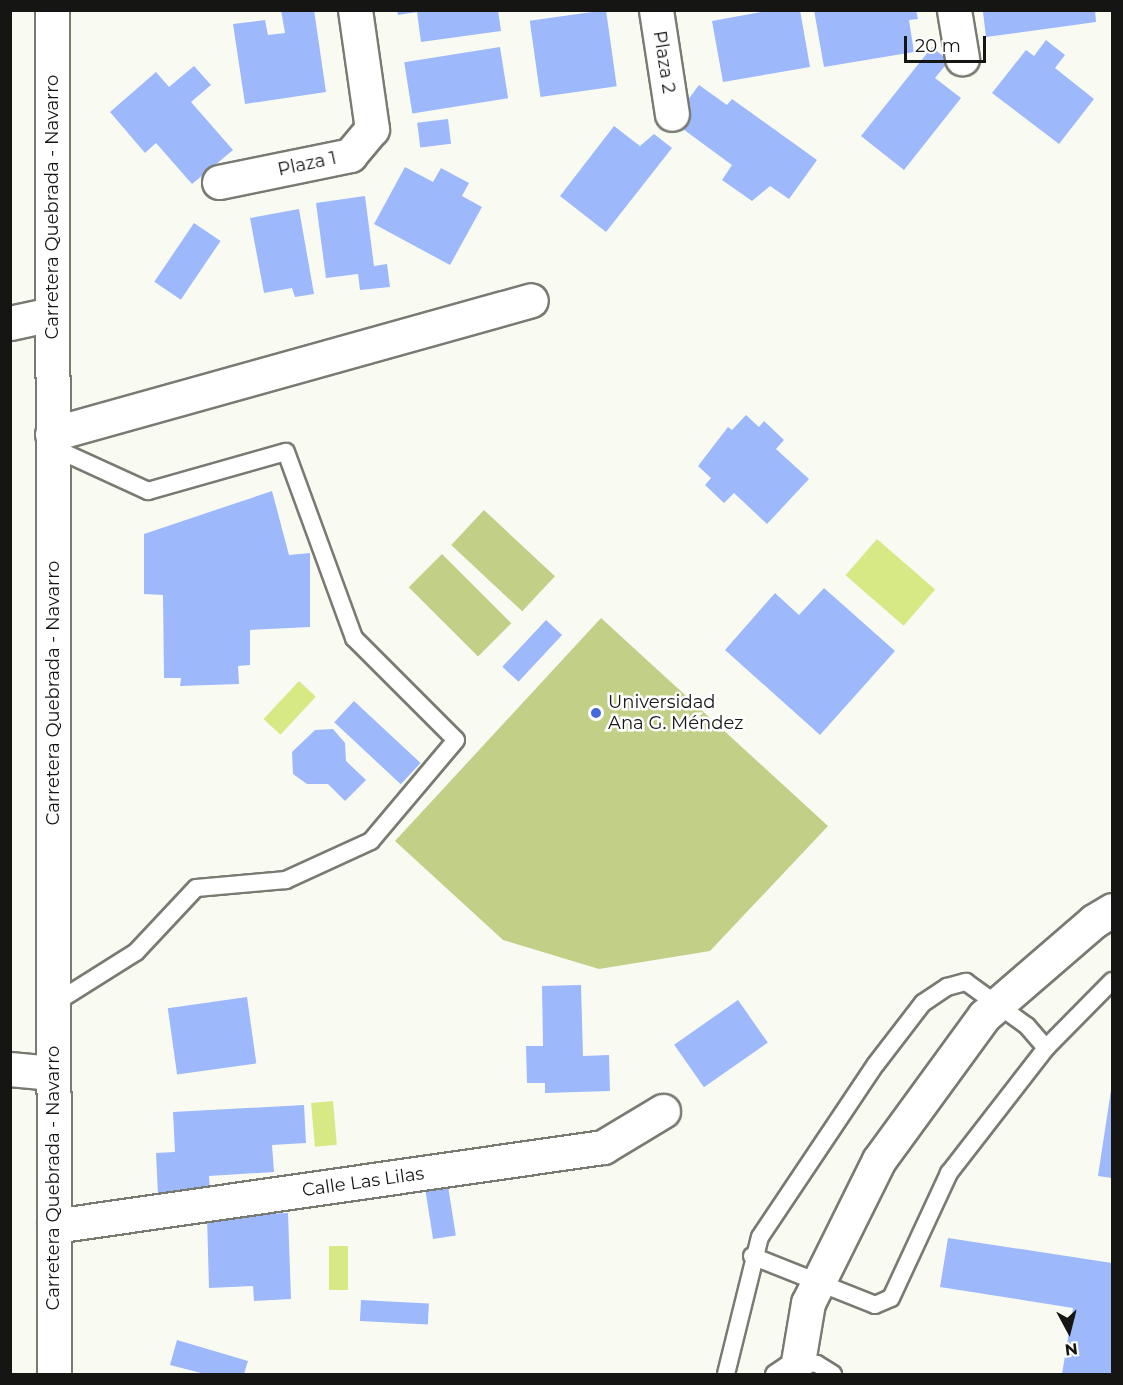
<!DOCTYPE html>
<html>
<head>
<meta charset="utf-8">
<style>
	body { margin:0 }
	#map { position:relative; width:1123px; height:1385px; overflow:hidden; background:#f9fbf3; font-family:Montserrat,sans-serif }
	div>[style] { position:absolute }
	.green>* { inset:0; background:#c1cf87; transform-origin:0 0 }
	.water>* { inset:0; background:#d7e985; transform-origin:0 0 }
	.building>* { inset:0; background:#9db9fc; transform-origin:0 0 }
	.roads { filter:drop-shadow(2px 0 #797b73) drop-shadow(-2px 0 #797b73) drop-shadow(0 2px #797b73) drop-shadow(0 -2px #797b73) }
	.service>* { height:16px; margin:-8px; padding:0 8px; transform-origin:8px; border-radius:8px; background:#fff }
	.minor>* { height:33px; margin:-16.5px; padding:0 16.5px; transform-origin:16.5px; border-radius:16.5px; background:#fff }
	.tertiary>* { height:33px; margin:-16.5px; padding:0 16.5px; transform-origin:16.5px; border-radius:16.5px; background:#fff }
	.dots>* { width:16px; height:16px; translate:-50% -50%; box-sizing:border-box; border:3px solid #fff; border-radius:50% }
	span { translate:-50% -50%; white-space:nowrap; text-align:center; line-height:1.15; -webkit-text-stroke:5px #fff; paint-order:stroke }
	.street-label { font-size:18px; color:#151513 }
	.poi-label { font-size:18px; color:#151513 }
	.left { translate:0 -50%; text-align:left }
	.frame { position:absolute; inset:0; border:12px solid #151513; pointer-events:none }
	.north { position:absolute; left:1039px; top:1301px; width:60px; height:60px; -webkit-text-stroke:4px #fff; paint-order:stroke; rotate:173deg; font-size:16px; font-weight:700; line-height:24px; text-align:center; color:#151513 }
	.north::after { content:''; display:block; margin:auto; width:21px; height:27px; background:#151513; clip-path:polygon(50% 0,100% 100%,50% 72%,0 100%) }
	.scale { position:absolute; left:904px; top:36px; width:82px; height:27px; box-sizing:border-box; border:3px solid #151513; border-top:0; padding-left:8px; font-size:18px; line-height:21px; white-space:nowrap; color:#151513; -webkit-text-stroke:4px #fff; paint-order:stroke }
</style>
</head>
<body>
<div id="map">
	<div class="green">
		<i style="left:484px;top:510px;width:97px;height:48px;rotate:43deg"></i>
		<i style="left:442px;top:554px;width:98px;height:47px;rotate:45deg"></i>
		<i style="clip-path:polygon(601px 618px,828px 826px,710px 951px,599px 969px,503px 940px,395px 841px)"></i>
	</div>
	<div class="water">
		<i style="left:877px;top:539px;width:77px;height:48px;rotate:41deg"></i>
		<i style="left:299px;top:681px;width:23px;height:52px;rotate:43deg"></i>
		<i style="left:333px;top:1101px;width:44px;height:22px;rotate:85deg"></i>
		<i style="left:329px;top:1246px;width:19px;height:44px"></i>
	</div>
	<div class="building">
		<i style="clip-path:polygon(281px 10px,314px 10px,326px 92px,245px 104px,233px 24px,265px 20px,268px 35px,285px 33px)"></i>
		<i style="clip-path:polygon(397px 10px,498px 10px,501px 31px,421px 42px,417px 12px,398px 15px)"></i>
		<i style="left:606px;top:10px;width:77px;height:77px;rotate:82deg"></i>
		<i style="clip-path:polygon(772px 10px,800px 10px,810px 67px,723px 82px,712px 21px)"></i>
		<i style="clip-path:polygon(814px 10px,916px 10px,918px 19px,909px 20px,914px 52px,824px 67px)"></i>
		<i style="clip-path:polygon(994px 10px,1095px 10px,1096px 22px,986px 37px,983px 12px)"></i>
		<i style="clip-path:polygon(1046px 40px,1065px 55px,1055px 68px,1094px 99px,1059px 144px,992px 93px,1026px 50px,1034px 56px)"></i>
		<i style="left:500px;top:47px;width:52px;height:97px;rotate:81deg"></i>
		<i style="clip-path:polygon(932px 47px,949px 61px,935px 78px,961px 98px,904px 170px,861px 136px)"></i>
		<i style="clip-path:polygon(194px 66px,211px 85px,191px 102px,233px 150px,192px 184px,156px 143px,145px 153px,110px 112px,156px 72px,169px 87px)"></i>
		<i style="clip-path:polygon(699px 85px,727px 105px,732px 99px,817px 160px,789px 199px,770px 186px,752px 201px,722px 180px,732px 165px,672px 121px)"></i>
		<i style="left:448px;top:119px;width:25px;height:31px;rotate:83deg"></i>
		<i style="clip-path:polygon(614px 126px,640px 146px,654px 134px,672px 148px,606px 232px,560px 196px)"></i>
		<i style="clip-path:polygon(405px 167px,433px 182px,441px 168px,469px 183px,462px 196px,482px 207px,450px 265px,374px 224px)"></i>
		<i style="clip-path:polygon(365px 196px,374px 266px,387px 264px,390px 287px,360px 290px,358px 274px,326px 278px,316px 203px)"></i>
		<i style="clip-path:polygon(299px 209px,314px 294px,295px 297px,292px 288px,264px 293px,250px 218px)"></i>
		<i style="left:194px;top:223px;width:32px;height:71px;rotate:34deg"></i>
		<i style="clip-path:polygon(746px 415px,759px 427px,764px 421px,784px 440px,776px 449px,809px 479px,767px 524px,734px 493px,724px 503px,705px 485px,711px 478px,698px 466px,728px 427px,732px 430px)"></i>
		<i style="clip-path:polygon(272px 491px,289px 555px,310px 553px,310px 627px,250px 630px,250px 665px,238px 666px,239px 684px,180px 686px,181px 678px,164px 678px,163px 595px,144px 594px,144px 534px)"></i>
		<i style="clip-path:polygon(824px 588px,895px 651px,820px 735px,725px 650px,775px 593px,799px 615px)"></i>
		<i style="left:546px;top:620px;width:22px;height:64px;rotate:43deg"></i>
		<i style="left:354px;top:701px;width:91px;height:29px;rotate:43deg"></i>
		<i style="clip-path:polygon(333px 729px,345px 743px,346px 761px,366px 780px,345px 801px,328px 784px,307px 784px,293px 774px,292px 752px,315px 730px)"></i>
		<i style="clip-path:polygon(581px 985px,583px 1056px,609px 1055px,610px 1091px,545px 1093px,545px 1083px,527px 1083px,526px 1046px,543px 1046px,542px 986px)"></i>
		<i style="left:247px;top:997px;width:67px;height:80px;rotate:82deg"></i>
		<i style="left:738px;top:1000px;width:52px;height:78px;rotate:55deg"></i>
		<i style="clip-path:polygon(1111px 1090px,1112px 1090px,1112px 1178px,1098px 1176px)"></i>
		<i style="clip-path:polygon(304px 1105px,306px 1143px,272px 1145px,274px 1172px,209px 1176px,210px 1192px,158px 1195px,156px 1153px,175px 1152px,173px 1112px)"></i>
		<i style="left:448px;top:1186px;width:50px;height:23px;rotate:81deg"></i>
		<i style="clip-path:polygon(288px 1213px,291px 1299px,254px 1301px,253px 1286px,209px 1288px,207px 1216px)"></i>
		<i style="clip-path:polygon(948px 1238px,1112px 1263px,1112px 1374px,1062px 1374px,1073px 1308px,940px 1287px)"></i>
		<i style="left:361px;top:1300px;width:68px;height:21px;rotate:3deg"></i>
		<i style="clip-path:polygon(177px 1340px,248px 1361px,244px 1374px,205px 1374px,170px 1365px)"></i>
	</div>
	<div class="roads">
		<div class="service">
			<i style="left:52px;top:447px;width:106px;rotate:24.6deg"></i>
			<i style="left:148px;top:491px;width:143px;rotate:-15.8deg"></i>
			<i style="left:286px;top:452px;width:198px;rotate:69.9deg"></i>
			<i style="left:354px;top:638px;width:144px;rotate:45deg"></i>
			<i style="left:456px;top:740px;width:132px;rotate:130.1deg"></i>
			<i style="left:371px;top:841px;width:94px;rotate:155.4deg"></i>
			<i style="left:286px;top:880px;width:90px;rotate:174.9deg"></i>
			<i style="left:196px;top:888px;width:88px;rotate:133.2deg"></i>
			<i style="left:136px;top:952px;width:99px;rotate:147.8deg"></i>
			<i style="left:752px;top:1256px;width:132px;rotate:21.7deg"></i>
			<i style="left:875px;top:1305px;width:17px;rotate:-24deg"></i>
			<i style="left:891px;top:1298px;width:138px;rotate:-65.1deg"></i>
			<i style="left:949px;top:1173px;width:158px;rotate:-52.2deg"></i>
			<i style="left:1046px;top:1048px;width:94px;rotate:-45.4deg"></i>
			<i style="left:726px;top:1374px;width:141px;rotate:-76.1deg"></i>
			<i style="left:760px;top:1237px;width:208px;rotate:-56.2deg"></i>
			<i style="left:876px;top:1064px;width:77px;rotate:-52.4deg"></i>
			<i style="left:923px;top:1003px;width:29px;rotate:-34deg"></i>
			<i style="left:947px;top:987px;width:20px;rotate:-15deg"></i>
			<i style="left:966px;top:982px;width:75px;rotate:35.8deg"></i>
			<i style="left:1027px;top:1026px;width:29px;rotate:49deg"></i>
			<i style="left:774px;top:1374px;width:14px;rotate:-34deg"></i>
			<i style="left:786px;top:1366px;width:16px;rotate:-15deg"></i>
			<i style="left:801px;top:1362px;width:16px;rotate:7deg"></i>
			<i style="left:817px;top:1364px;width:19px;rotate:32deg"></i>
		</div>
		<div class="minor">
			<i style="left:656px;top:10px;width:105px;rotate:81.3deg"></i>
			<i style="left:954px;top:10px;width:49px;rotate:80.5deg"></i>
			<i style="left:219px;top:182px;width:134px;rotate:-11.6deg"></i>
			<i style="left:350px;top:155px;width:34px;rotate:-50deg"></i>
			<i style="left:372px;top:129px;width:120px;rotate:-98.1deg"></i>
			<i style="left:10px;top:323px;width:43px;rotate:-12.1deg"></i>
			<i style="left:52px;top:434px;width:497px;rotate:-15.6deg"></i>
			<i style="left:10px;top:1069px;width:42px;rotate:5.4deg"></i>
			<i style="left:54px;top:1226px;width:555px;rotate:-8.19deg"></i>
			<i style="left:603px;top:1147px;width:70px;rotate:-31deg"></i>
			<i style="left:798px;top:1362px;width:60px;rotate:-80.4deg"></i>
			<i style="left:808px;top:1303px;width:160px;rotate:-63.6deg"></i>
			<i style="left:879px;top:1160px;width:178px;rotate:-53.9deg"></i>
			<i style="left:984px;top:1016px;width:145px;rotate:-40.8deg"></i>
			<i style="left:1094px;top:921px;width:21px;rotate:-31deg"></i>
		</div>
		<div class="tertiary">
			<i style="left:52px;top:10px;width:1364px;rotate:89.92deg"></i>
		</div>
	</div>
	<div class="dots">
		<i style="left:596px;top:713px;background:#4369db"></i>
	</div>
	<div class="street-label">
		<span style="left:664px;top:62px;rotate:81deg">Plaza 2</span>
		<span style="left:307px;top:164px;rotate:-12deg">Plaza 1</span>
		<span style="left:52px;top:207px;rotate:-90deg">Carretera Quebrada - Navarro</span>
		<span style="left:53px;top:693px;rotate:-90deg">Carretera Quebrada - Navarro</span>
		<span style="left:53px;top:1178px;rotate:-90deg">Carretera Quebrada - Navarro</span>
		<span style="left:363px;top:1182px;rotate:-8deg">Calle Las Lilas</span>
	</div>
	<div class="poi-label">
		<span class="left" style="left:608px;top:713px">Universidad<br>Ana G. Méndez</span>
	</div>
	<div class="frame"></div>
	<div class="north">N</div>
	<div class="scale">20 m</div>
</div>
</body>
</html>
